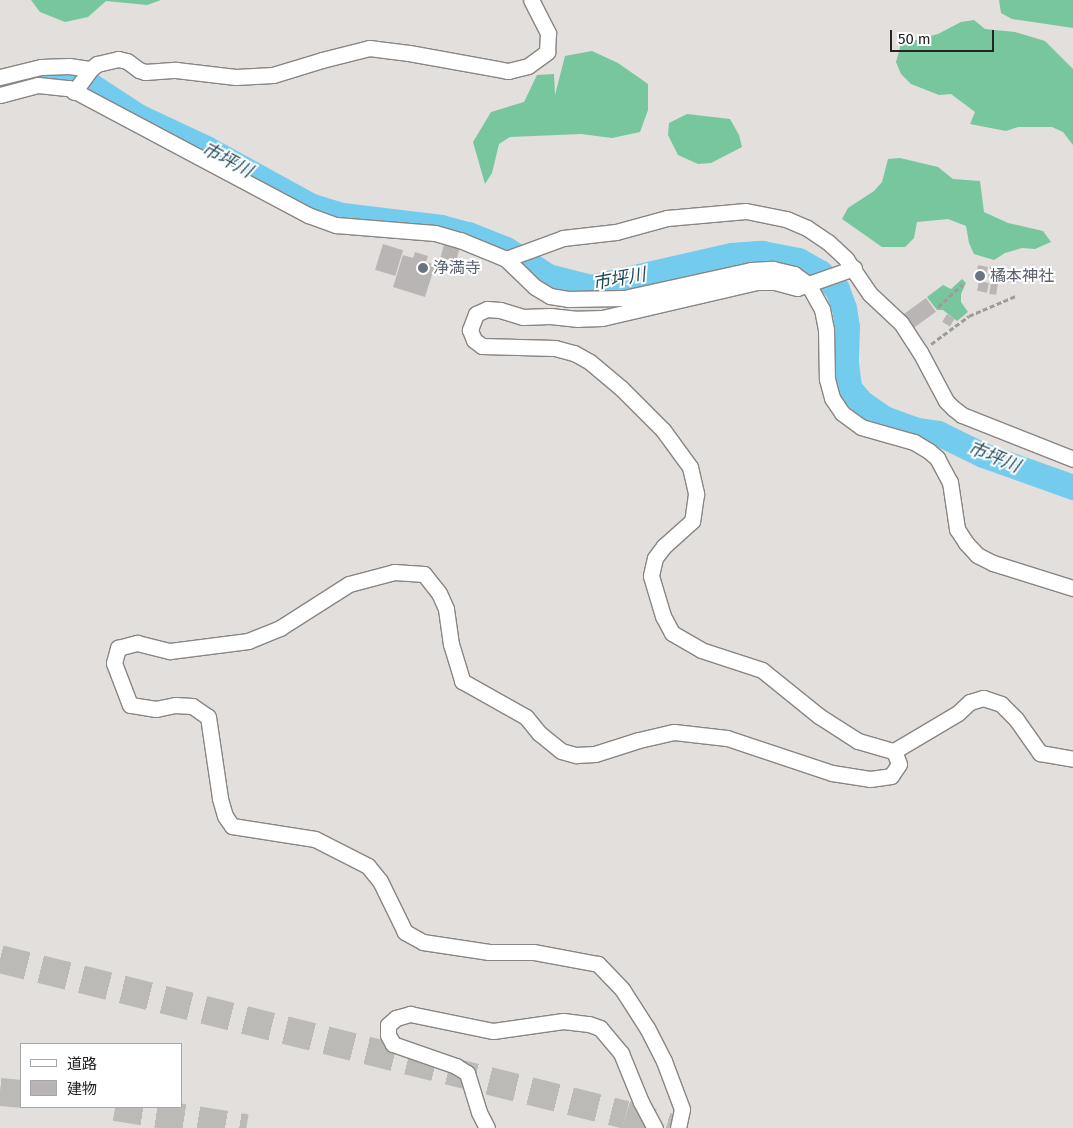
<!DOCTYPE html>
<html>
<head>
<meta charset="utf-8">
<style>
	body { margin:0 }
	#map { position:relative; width:1073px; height:1128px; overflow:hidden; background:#e2dfdc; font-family:"Fira Sans","Noto Sans JP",sans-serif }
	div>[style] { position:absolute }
	.forest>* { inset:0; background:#77c69e }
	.river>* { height:25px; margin:-12.5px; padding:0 12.5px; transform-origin:12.5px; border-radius:12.5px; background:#73ccee }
	.building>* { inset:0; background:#bab5b5; transform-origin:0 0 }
	.motorway-tunnel>* { height:28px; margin-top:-14px; transform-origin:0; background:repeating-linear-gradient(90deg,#bcbab7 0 28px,transparent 0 42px) }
	.path>* { height:2.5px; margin-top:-1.25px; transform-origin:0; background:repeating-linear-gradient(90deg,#9e9b99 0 5px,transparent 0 7.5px) }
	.roads { filter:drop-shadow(1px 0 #888582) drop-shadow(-1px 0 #888582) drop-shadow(0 1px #888582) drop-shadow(0 -1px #888582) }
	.minor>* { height:15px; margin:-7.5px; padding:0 7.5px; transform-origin:7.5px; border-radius:7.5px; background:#fff }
	.dots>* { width:14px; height:14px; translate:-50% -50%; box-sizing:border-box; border:2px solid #fff; border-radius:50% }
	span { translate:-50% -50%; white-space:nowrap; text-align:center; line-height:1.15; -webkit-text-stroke:4px #fff; paint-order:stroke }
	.worship-label { font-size:16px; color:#5b616d }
	.left { translate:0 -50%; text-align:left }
	.water-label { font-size:18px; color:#234a59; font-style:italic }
	.legend { position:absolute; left:20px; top:1043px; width:162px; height:65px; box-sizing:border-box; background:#fff; border:1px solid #a8a7a7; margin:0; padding:6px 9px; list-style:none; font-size:15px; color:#262423 }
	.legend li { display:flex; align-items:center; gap:10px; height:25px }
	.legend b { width:25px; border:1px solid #a8a7a7 }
	.scale { position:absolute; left:890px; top:30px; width:104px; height:22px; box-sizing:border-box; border:2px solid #262423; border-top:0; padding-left:6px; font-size:15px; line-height:18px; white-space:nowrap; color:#262423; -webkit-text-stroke:4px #fff; paint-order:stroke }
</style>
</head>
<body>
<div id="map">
	<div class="forest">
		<i style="clip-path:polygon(31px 0,161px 0,147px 5px,106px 1px,88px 17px,65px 22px,40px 12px)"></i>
		<i style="clip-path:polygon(999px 0,1073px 0,1073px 28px,1012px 19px,1001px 13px)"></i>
		<i style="clip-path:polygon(974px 20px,985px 29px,1015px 32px,1045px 41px,1073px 69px,1073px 145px,1063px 132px,1052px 127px,1018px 127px,1006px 131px,970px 124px,975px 112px,951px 94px,939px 95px,911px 84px,901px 74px,896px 62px,901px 44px,938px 34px,961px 22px)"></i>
		<i style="clip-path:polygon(592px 51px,618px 63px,648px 84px,648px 110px,640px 132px,612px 138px,581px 134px,510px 137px,499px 144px,492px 173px,485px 184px,473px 142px,491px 112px,524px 102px,537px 75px,554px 74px,555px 95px,565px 56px)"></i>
		<i style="clip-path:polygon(687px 114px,730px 119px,739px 135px,742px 147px,711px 163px,698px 164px,678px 155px,668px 135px,669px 123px)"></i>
		<i style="clip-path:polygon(900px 158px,938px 167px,953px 179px,980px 181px,984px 212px,1008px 223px,1043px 231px,1051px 242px,1035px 249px,1022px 248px,1005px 253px,994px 260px,974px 254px,969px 243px,966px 226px,948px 219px,917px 222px,914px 238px,905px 247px,882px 247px,842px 219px,848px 208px,874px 191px,882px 182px,888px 159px)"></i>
		<i style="clip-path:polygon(962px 279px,966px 283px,961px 294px,961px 302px,968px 312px,957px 321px,943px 310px,937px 310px,927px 297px,943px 285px,951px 289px)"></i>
	</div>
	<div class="river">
		<i style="left:0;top:84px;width:19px;rotate:-18deg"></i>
		<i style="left:18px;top:78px;width:26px;rotate:-9deg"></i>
		<i style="left:44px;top:74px;width:19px;rotate:3deg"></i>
		<i style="left:63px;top:75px;width:24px;rotate:17deg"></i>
		<i style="left:86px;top:82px;width:62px;rotate:33.2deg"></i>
		<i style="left:138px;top:116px;width:75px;rotate:25.2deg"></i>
		<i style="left:206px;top:148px;width:121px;rotate:28.7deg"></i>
		<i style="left:312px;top:206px;width:31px;rotate:17deg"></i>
		<i style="left:342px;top:215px;width:100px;rotate:6.9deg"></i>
		<i style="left:441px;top:227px;width:28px;rotate:15deg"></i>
		<i style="left:468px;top:234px;width:41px;rotate:21.5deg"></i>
		<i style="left:506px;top:249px;width:50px;rotate:32.7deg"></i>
		<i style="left:548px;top:276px;width:44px;rotate:14.3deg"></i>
		<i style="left:591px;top:287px;width:144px;rotate:-12.9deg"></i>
		<i style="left:731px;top:255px;width:31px;rotate:-4deg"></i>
		<i style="left:762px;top:253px;width:37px;rotate:11deg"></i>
		<i style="left:798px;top:260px;width:25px;rotate:29deg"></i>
		<i style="left:820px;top:272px;width:24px;rotate:45deg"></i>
		<i style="left:837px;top:289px;width:20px;rotate:70deg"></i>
		<i style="left:844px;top:308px;width:19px;rotate:81deg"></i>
		<i style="left:847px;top:327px;width:36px;rotate:92deg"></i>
		<i style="left:846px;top:363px;width:25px;rotate:83deg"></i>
		<i style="left:849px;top:388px;width:18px;rotate:49deg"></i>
		<i style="left:861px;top:402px;width:28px;rotate:35deg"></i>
		<i style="left:884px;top:418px;width:35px;rotate:20deg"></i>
		<i style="left:917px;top:430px;width:21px;rotate:8deg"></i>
		<i style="left:938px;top:433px;width:50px;rotate:26.1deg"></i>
		<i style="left:983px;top:455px;width:96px;rotate:19.6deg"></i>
	</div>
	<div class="building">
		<i style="left:445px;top:241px;width:16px;height:23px;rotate:15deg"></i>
		<i style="left:383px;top:244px;width:21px;height:27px;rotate:17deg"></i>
		<i style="clip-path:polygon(415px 252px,428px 256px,426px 262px,435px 265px,425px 297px,393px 287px,403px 255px,413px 258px)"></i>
		<i style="left:978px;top:265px;width:10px;height:13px;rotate:11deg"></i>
		<i style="left:990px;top:266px;width:11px;height:13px;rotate:10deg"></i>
		<i style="left:1006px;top:271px;width:13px;height:10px;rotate:9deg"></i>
		<i style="left:979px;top:281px;width:10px;height:10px;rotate:11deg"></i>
		<i style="left:991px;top:282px;width:7px;height:12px;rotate:8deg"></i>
		<i style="left:926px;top:298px;width:17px;height:29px;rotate:54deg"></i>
		<i style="left:947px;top:314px;width:9px;height:9px;rotate:32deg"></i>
	</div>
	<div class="motorway-tunnel">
		<i style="left:0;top:959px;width:645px;rotate:13.99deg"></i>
		<i style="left:626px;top:1115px;width:47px;rotate:16.1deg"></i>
		<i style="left:0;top:1092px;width:21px;rotate:5deg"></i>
		<i style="left:115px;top:1107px;width:133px;rotate:9.1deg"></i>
	</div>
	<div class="path">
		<i style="left:938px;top:307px;width:33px;rotate:-43deg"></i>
		<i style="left:931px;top:344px;width:47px;rotate:-36.4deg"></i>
		<i style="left:969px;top:316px;width:51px;rotate:-23.1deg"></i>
	</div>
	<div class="roads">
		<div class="minor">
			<i style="left:0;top:77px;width:42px;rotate:-13.7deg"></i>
			<i style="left:41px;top:67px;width:28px;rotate:-2deg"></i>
			<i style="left:69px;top:66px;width:22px;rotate:8deg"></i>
			<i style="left:74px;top:92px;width:29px;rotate:-54deg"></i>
			<i style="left:91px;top:69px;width:8px;rotate:-40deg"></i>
			<i style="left:97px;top:64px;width:22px;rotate:-13deg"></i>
			<i style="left:118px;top:59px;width:9px;rotate:13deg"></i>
			<i style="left:127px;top:61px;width:15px;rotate:37deg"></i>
			<i style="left:139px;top:70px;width:6px;rotate:18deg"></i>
			<i style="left:145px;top:72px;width:31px;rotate:-4deg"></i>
			<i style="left:176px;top:70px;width:60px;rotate:6.7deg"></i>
			<i style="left:236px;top:77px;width:37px;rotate:-3deg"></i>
			<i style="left:273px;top:75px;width:51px;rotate:-17deg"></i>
			<i style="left:322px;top:60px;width:49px;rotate:-14.3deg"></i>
			<i style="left:369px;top:48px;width:40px;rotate:7.1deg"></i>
			<i style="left:409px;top:53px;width:101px;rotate:10.3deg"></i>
			<i style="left:508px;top:71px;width:21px;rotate:-14deg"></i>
			<i style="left:528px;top:66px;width:24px;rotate:-36deg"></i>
			<i style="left:547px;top:52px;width:19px;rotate:-87deg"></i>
			<i style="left:548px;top:33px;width:37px;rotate:-117deg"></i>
			<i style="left:0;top:95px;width:39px;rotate:-15deg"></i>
			<i style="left:38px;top:85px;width:31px;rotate:6deg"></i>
			<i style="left:69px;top:88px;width:271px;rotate:28deg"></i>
			<i style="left:308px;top:215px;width:30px;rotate:20deg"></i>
			<i style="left:336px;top:225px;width:99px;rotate:4.6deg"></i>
			<i style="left:435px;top:233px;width:26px;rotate:16deg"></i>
			<i style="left:460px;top:240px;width:50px;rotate:22.4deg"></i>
			<i style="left:506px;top:259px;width:40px;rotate:44deg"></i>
			<i style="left:535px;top:287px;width:17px;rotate:31deg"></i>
			<i style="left:550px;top:296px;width:18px;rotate:9deg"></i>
			<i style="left:568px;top:299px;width:56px;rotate:-1deg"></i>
			<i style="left:624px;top:298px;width:130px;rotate:-12.4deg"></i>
			<i style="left:751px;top:270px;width:22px;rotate:-3deg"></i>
			<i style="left:773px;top:269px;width:22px;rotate:13deg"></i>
			<i style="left:794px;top:274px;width:17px;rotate:36deg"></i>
			<i style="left:808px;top:284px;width:29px;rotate:61deg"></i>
			<i style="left:822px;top:309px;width:20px;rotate:79deg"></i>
			<i style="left:826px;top:329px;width:50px;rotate:88.9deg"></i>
			<i style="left:827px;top:379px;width:20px;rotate:75deg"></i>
			<i style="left:832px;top:398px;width:18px;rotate:56deg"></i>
			<i style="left:842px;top:413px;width:24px;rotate:36deg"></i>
			<i style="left:861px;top:427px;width:55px;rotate:15.8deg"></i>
			<i style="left:914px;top:442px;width:17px;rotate:31deg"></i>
			<i style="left:929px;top:451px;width:11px;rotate:41deg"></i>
			<i style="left:937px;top:458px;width:27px;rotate:62deg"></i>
			<i style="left:950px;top:482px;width:48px;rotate:81.5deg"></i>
			<i style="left:957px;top:529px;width:17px;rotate:57deg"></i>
			<i style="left:966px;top:543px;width:16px;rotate:47deg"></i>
			<i style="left:977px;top:555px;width:18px;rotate:27deg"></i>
			<i style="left:993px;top:563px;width:84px;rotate:17.4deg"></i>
			<i style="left:506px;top:259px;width:61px;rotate:-20.2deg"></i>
			<i style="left:563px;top:238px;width:53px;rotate:-6.5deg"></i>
			<i style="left:616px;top:232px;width:53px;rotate:-15.4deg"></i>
			<i style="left:667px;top:218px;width:79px;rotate:-5.1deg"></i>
			<i style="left:746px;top:211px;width:41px;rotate:11.3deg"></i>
			<i style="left:786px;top:219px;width:23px;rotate:23deg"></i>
			<i style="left:807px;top:228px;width:25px;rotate:34deg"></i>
			<i style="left:828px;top:242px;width:25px;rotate:43deg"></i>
			<i style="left:846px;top:259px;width:42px;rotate:55.6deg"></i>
			<i style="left:870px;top:294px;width:42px;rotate:43.1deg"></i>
			<i style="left:901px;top:323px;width:35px;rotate:57deg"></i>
			<i style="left:920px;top:352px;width:55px;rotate:62deg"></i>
			<i style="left:946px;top:401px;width:10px;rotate:45deg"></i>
			<i style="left:953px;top:408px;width:11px;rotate:38deg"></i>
			<i style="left:962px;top:415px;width:119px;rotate:21.6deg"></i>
			<i style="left:854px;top:268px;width:60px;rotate:160.7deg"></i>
			<i style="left:797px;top:288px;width:24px;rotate:-165deg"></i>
			<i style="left:774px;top:282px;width:17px;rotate:180deg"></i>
			<i style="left:757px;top:282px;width:159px;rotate:166.9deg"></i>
			<i style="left:602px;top:318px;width:24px;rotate:178deg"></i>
			<i style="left:578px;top:319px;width:28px;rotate:-174deg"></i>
			<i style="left:550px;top:316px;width:27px;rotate:178deg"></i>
			<i style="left:523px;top:317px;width:24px;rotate:-163deg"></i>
			<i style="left:500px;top:310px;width:13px;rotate:-176deg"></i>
			<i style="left:487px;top:309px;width:12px;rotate:156deg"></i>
			<i style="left:476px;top:314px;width:17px;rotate:111deg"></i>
			<i style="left:470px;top:330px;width:11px;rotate:68deg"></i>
			<i style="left:474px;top:340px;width:10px;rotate:37deg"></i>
			<i style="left:482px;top:346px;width:73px;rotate:1.6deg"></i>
			<i style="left:555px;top:348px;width:20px;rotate:15deg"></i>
			<i style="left:574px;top:353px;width:18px;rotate:29deg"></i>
			<i style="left:590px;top:362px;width:40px;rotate:40deg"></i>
			<i style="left:621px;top:388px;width:59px;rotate:45deg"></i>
			<i style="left:663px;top:430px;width:46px;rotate:53.9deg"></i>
			<i style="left:690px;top:467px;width:28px;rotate:77deg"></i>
			<i style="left:696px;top:494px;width:27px;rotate:98deg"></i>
			<i style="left:692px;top:521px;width:38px;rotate:138deg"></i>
			<i style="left:664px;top:546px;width:15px;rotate:127deg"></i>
			<i style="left:655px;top:558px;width:18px;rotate:103deg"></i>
			<i style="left:651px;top:576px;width:42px;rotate:73.3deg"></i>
			<i style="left:663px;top:616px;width:19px;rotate:62deg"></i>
			<i style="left:672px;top:633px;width:34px;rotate:30deg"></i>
			<i style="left:701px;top:650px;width:64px;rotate:18.2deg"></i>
			<i style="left:762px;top:670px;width:73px;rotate:38.9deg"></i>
			<i style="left:819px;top:716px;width:46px;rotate:32.7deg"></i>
			<i style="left:858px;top:741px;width:37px;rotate:16deg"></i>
			<i style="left:894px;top:751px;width:74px;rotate:-30.7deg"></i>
			<i style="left:958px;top:713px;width:16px;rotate:-43deg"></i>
			<i style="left:970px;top:702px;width:14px;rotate:-17deg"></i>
			<i style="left:983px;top:698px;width:19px;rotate:18deg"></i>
			<i style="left:1001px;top:704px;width:21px;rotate:45deg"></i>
			<i style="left:1016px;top:719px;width:42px;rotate:54.8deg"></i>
			<i style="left:1040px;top:753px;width:34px;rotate:10deg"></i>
			<i style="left:487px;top:1128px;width:18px;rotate:-117deg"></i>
			<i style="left:479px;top:1112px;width:41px;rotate:-107.1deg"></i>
			<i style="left:467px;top:1073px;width:13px;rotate:-148deg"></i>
			<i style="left:456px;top:1066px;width:67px;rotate:-160.8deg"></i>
			<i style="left:393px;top:1044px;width:10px;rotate:-119deg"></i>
			<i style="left:388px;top:1035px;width:10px;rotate:-90deg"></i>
			<i style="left:388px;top:1025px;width:11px;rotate:-41deg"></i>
			<i style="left:396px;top:1018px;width:15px;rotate:-16deg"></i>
			<i style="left:410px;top:1014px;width:85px;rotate:11.6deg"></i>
			<i style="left:493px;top:1031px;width:71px;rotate:-8.1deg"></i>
			<i style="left:563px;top:1021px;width:26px;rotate:7deg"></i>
			<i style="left:589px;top:1024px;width:12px;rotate:20deg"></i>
			<i style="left:600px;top:1028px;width:33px;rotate:50deg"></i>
			<i style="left:621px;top:1053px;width:53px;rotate:67.8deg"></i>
			<i style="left:641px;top:1102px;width:30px;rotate:62deg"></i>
			<i style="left:678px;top:1128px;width:19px;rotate:-78deg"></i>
			<i style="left:682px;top:1109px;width:51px;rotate:-110.6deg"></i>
			<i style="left:664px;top:1061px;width:37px;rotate:-117deg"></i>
			<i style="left:647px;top:1028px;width:46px;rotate:-122.7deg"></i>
			<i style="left:622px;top:989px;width:35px;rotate:-134deg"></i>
			<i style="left:598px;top:964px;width:66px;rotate:-169.5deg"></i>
			<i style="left:533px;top:952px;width:44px;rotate:180deg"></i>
			<i style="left:489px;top:952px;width:67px;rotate:-171.4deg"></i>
			<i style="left:423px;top:942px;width:21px;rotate:-151deg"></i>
			<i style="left:405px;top:932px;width:57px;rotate:-116.1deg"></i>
			<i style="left:380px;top:881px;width:19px;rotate:-129deg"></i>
			<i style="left:368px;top:866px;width:59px;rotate:-153deg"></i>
			<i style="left:315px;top:839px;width:84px;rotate:-171.1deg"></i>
			<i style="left:232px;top:826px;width:12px;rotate:-125deg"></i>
			<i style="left:225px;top:816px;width:19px;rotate:-106deg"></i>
			<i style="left:220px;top:798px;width:82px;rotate:-98.4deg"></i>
			<i style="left:208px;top:717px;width:19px;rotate:-145deg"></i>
			<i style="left:192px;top:706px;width:17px;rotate:-177deg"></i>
			<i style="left:175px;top:705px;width:19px;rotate:168deg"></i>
			<i style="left:156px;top:709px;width:26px;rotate:-171deg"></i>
			<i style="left:130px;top:705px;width:45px;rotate:-110.9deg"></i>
			<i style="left:114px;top:663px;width:16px;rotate:-75deg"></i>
			<i style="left:118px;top:648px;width:20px;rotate:-15deg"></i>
			<i style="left:137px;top:643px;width:34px;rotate:14deg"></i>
			<i style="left:170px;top:651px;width:79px;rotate:-7.3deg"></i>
			<i style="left:248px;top:641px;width:35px;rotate:-22deg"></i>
			<i style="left:280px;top:628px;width:82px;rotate:-32.5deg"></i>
			<i style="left:349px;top:584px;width:47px;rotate:-14.9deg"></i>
			<i style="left:394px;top:572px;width:30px;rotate:4deg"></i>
			<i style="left:424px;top:574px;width:24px;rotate:52deg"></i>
			<i style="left:439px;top:593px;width:17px;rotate:66deg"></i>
			<i style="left:446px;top:609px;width:35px;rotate:82deg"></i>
			<i style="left:451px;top:644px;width:39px;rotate:73deg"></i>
			<i style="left:462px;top:681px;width:73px;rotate:29.4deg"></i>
			<i style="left:526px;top:717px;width:21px;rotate:51deg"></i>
			<i style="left:539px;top:733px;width:28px;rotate:39deg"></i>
			<i style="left:561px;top:751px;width:16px;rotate:15deg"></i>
			<i style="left:576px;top:755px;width:19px;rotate:-3deg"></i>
			<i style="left:595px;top:754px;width:46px;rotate:-17.7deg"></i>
			<i style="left:639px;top:740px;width:36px;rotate:-13deg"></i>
			<i style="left:674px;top:732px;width:53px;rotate:6.5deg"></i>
			<i style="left:727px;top:738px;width:111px;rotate:18.4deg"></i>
			<i style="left:832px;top:773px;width:38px;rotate:9deg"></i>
			<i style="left:870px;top:779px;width:21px;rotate:-8deg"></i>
			<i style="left:891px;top:776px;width:14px;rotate:-56deg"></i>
			<i style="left:899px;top:764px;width:14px;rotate:-111deg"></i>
		</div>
	</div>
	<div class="dots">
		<i style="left:423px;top:268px;background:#6b7280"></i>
		<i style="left:980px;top:276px;background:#6b7280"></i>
	</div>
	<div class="worship-label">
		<span class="left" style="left:433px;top:268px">浄満寺</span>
		<span class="left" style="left:990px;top:276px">橘本神社</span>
	</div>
	<div class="water-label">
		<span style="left:227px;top:160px;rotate:28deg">市坪川</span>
		<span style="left:619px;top:279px;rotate:-10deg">市坪川</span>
		<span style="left:994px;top:457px;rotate:22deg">市坪川</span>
	</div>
	<ul class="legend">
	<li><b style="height:6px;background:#fff"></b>道路</li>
	<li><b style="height:14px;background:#bab5b5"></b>建物</li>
	</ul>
	<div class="scale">50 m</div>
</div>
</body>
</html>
